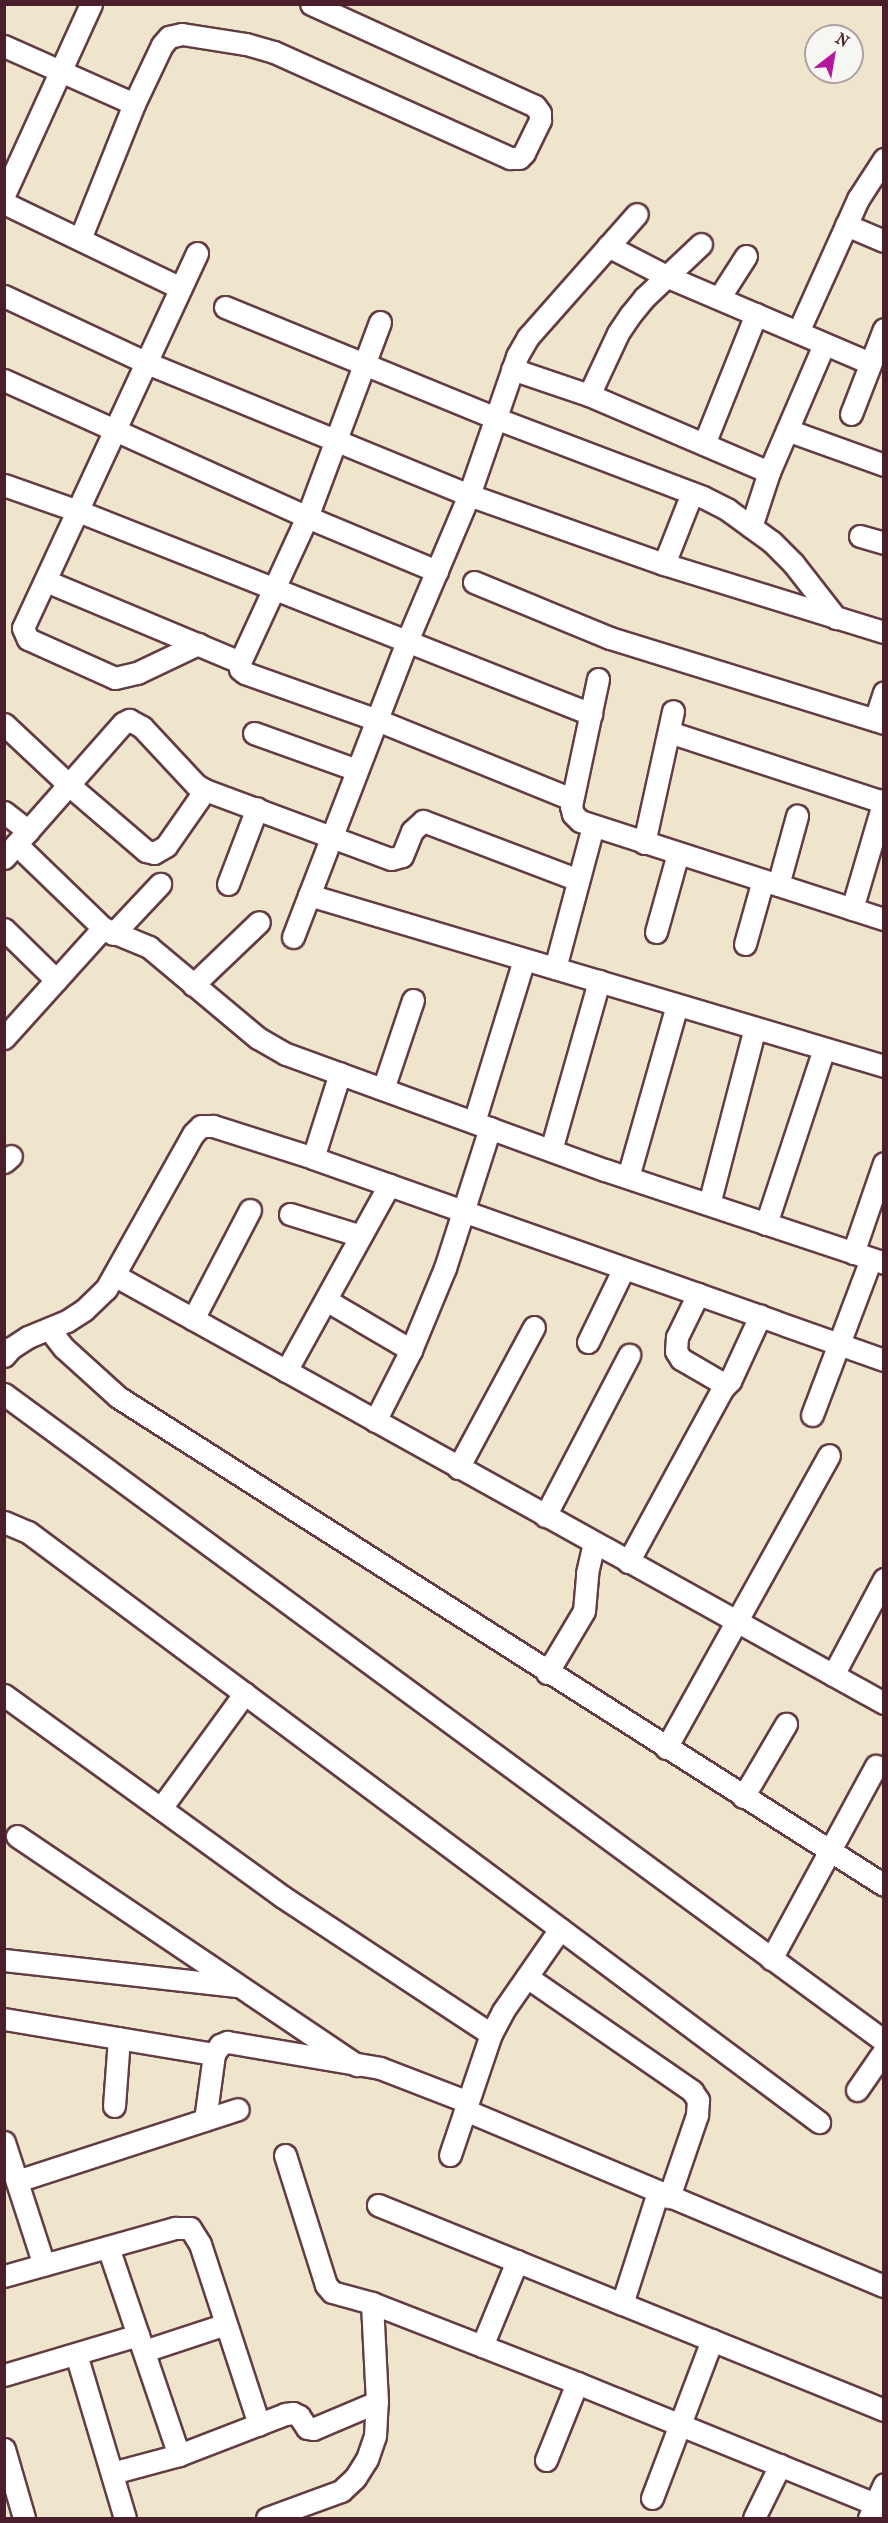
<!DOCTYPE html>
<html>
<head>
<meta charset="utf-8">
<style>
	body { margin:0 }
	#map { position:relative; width:888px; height:2523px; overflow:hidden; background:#efe5cc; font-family:"IM FELL French Canon",serif }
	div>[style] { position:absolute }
	.roads { filter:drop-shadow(2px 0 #633d43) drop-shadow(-2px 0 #633d43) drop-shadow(0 2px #633d43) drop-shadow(0 -2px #633d43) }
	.minor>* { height:21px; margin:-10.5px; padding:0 10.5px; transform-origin:10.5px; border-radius:10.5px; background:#fff }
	span { translate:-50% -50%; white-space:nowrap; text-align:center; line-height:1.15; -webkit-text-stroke:4.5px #f6f6f2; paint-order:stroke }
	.frame { position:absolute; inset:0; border:6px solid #4a1f2b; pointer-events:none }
	.north { position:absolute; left:804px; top:24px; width:60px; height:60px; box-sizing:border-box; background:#f6f6f2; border:2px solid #b1a0a2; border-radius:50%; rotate:31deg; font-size:16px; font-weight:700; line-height:24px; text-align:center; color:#4a1f2b }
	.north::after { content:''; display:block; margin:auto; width:21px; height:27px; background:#b5179e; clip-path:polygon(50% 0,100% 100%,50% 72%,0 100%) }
</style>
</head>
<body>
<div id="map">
	<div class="roads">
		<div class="minor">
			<i style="left:4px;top:46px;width:142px;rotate:24deg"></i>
			<i style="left:134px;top:104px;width:145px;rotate:111.8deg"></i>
			<i style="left:134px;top:104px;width:65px;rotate:-64.6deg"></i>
			<i style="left:162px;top:45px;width:11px;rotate:-49deg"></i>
			<i style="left:169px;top:37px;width:13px;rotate:-13deg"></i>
			<i style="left:182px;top:34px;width:65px;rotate:8.9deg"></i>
			<i style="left:246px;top:44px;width:29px;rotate:16deg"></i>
			<i style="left:274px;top:52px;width:259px;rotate:24.2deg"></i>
			<i style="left:510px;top:158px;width:9px"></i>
			<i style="left:519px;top:158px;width:7px;rotate:-45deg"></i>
			<i style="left:524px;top:153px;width:37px;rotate:-64deg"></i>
			<i style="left:540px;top:120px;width:7px;rotate:-90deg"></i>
			<i style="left:540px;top:113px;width:9px;rotate:-126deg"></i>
			<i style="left:535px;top:106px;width:246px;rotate:-155.5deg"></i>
			<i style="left:4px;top:195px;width:210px;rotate:-65.5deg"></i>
			<i style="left:4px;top:203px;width:196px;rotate:25.7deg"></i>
			<i style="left:846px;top:225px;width:41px;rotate:22.8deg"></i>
			<i style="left:608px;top:246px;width:65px;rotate:27.3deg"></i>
			<i style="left:666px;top:276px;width:222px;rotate:23.1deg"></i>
			<i style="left:197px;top:253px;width:413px;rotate:114.9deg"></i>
			<i style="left:23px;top:628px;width:12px;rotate:66deg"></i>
			<i style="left:28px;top:639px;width:95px;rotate:24.1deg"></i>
			<i style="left:115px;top:678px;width:23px;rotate:-13deg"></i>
			<i style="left:137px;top:673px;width:68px;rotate:-25.4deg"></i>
			<i style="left:4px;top:296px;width:158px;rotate:25.1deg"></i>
			<i style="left:147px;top:363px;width:348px;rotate:22.3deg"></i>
			<i style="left:469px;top:495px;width:207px;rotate:19.5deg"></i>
			<i style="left:664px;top:564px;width:230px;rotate:17.2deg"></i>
			<i style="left:719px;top:298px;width:50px;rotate:-57.3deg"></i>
			<i style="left:225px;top:307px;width:292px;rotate:22.3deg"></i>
			<i style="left:495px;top:418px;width:222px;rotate:20.8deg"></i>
			<i style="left:703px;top:497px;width:28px;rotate:27deg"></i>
			<i style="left:728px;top:510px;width:54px;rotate:36deg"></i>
			<i style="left:772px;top:542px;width:30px;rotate:45deg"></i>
			<i style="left:793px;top:563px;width:70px;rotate:52deg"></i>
			<i style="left:380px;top:322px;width:208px;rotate:110.5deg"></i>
			<i style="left:307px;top:517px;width:160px;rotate:114.8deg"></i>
			<i style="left:240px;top:662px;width:7px;rotate:90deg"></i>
			<i style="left:240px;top:669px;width:6px;rotate:39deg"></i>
			<i style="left:245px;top:673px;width:140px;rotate:19.6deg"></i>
			<i style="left:377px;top:720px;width:210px;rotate:22.1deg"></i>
			<i style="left:798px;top:332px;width:146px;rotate:-65.7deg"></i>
			<i style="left:858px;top:199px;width:48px;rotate:-57deg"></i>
			<i style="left:512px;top:369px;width:81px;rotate:18.7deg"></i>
			<i style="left:589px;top:395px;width:196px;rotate:23.2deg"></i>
			<i style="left:4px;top:380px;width:333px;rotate:24.3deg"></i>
			<i style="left:307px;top:517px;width:141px;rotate:22.6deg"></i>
			<i style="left:589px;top:395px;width:68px;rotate:-64.9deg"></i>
			<i style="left:618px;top:333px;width:23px;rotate:-56deg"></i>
			<i style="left:631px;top:314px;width:22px;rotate:-51deg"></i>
			<i style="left:645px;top:297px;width:77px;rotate:-43.4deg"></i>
			<i style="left:851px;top:414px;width:91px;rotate:-68.8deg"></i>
			<i style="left:787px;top:430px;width:103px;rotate:19.8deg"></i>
			<i style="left:704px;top:444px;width:140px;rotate:-68.2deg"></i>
			<i style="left:4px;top:485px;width:78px;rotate:19.4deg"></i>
			<i style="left:78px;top:511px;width:552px;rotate:21.59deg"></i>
			<i style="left:751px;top:527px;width:58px;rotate:-71.9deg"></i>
			<i style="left:769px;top:472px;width:139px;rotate:-66.7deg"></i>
			<i style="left:860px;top:536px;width:25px;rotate:16deg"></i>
			<i style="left:664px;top:564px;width:76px;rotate:-68.5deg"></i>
			<i style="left:46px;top:581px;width:210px;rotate:22.7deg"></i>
			<i style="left:474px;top:582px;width:147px;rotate:22.4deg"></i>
			<i style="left:610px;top:638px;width:287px;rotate:17.2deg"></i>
			<i style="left:598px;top:679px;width:130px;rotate:102deg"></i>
			<i style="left:571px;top:806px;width:8px;rotate:76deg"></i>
			<i style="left:573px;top:814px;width:10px;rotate:45deg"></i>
			<i style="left:580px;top:821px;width:319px;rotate:17.9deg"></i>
			<i style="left:875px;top:720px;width:29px;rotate:-72deg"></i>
			<i style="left:4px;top:724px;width:89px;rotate:43.2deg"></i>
			<i style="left:69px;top:785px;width:101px;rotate:40.6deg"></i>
			<i style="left:146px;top:851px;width:8px;rotate:14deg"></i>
			<i style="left:154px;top:853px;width:14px;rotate:-30deg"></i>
			<i style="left:166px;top:846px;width:68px;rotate:-55.1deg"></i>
			<i style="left:669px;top:732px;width:225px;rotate:18.1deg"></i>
			<i style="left:254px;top:733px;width:109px;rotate:19.8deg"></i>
			<i style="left:4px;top:812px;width:31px;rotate:38deg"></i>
			<i style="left:644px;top:843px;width:135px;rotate:-77.6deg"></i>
			<i style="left:16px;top:844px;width:121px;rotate:44deg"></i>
			<i style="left:103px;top:928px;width:50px;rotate:22.4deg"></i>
			<i style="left:149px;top:947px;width:142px;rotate:39.9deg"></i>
			<i style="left:258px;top:1038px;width:32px;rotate:30deg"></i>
			<i style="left:286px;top:1054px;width:339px;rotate:20deg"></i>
			<i style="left:605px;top:1170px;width:294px;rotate:18.4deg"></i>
			<i style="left:4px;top:858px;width:180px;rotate:-48.6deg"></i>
			<i style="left:123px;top:723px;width:7px;rotate:-27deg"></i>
			<i style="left:129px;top:720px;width:15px;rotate:28deg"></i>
			<i style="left:142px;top:727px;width:79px;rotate:47deg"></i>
			<i style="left:196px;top:785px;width:10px;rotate:29deg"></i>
			<i style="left:205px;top:790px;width:198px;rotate:20.4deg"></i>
			<i style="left:391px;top:859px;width:11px;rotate:-15deg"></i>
			<i style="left:402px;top:856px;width:27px;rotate:-68deg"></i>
			<i style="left:412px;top:831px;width:15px;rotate:-42deg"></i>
			<i style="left:423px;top:821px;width:166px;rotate:20.8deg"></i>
			<i style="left:228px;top:884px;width:81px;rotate:-69.1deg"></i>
			<i style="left:778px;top:885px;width:72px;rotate:-74.6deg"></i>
			<i style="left:309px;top:895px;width:600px;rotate:16.56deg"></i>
			<i style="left:852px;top:909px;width:114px;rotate:-73.6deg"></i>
			<i style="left:4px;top:929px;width:73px;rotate:44.4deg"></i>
			<i style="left:656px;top:932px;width:82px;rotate:-74.4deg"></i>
			<i style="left:113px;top:934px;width:69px;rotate:-46.8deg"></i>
			<i style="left:293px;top:937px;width:317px;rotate:-68.9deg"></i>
			<i style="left:407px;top:641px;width:159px;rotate:-67deg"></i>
			<i style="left:469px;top:495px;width:147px;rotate:-70.9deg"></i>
			<i style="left:517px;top:356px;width:22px;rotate:-60deg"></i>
			<i style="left:528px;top:337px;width:164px;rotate:-48.5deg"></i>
			<i style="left:745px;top:944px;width:66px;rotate:-74.3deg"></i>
			<i style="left:555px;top:968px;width:147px;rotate:-75deg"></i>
			<i style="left:193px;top:985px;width:91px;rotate:-43.7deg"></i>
			<i style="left:4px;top:1038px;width:148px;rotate:-48deg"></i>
			<i style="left:383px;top:1089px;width:94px;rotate:-71.4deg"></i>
			<i style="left:474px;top:1122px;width:170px;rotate:-72.9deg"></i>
			<i style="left:551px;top:1150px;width:176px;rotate:-74.1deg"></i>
			<i style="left:313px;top:1158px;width:89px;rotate:-72.4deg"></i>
			<i style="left:4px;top:1162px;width:9px;rotate:-41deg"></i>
			<i style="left:628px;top:1177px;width:179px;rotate:-74.1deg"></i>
			<i style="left:709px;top:1204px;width:182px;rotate:-75.4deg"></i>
			<i style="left:290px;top:1214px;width:74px;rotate:17.2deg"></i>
			<i style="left:766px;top:1224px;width:184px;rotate:-71.7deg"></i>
			<i style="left:853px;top:1253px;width:95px;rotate:-71deg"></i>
			<i style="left:114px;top:1275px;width:881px;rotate:29.07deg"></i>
			<i style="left:326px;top:1300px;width:99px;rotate:30.5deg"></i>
			<i style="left:193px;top:1319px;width:123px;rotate:-62.4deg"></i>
			<i style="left:49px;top:1329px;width:24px;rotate:52deg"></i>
			<i style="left:64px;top:1348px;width:73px;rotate:42.2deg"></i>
			<i style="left:118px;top:1397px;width:908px;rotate:32.5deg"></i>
			<i style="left:588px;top:1342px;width:82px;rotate:-64.1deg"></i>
			<i style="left:4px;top:1356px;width:11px;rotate:-49deg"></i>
			<i style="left:11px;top:1348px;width:20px;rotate:-33deg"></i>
			<i style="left:28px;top:1337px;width:42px;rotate:-22.3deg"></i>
			<i style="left:67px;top:1321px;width:20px;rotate:-33deg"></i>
			<i style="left:84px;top:1310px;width:30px;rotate:-44deg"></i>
			<i style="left:106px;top:1289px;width:178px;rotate:-60.7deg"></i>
			<i style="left:193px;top:1134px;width:11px;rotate:-45deg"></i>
			<i style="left:201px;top:1126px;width:12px"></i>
			<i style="left:213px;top:1126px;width:105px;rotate:17.7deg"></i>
			<i style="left:313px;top:1158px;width:606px;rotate:19.48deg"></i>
			<i style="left:286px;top:1371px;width:213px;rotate:-61deg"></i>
			<i style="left:723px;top:1388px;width:10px;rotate:-45deg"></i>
			<i style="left:730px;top:1381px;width:72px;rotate:-65.2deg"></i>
			<i style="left:4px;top:1394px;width:1092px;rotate:36.32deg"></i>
			<i style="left:812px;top:1415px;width:167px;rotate:-69.3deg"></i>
			<i style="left:375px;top:1421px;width:80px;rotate:-63.1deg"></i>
			<i style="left:411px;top:1350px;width:89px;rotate:-67.5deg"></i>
			<i style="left:445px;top:1268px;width:147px;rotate:-72.2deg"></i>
			<i style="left:458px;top:1468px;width:160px;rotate:-61.7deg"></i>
			<i style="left:545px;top:1516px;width:182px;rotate:-62.4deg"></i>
			<i style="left:4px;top:1522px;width:26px;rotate:23deg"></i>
			<i style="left:28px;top:1532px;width:987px;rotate:36.72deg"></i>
			<i style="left:628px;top:1562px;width:198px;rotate:-61.4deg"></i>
			<i style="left:723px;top:1388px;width:8px;rotate:-120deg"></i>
			<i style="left:719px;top:1381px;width:44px;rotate:-149.9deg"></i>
			<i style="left:681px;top:1359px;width:9px;rotate:-122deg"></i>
			<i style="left:676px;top:1351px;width:14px;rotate:-86deg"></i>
			<i style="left:677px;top:1337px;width:48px;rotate:-64deg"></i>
			<i style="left:547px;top:1673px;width:72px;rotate:-59.2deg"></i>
			<i style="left:584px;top:1611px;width:38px;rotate:-85deg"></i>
			<i style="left:587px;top:1573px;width:31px;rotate:-77deg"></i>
			<i style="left:833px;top:1675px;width:109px;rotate:-62deg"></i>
			<i style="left:4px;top:1695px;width:344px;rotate:35.9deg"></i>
			<i style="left:283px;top:1897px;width:249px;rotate:33.4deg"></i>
			<i style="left:666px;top:1748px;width:335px;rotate:-60.9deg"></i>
			<i style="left:743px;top:1797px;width:85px;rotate:-59.5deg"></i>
			<i style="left:161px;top:1808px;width:142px;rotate:-53.9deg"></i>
			<i style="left:17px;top:1836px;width:410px;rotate:34deg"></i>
			<i style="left:771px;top:1959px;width:220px;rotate:-61.5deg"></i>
			<i style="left:4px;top:1960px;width:234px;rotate:6.4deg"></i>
			<i style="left:527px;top:1977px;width:201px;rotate:34.6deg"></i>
			<i style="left:692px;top:2091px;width:11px;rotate:56deg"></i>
			<i style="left:698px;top:2100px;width:15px;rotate:94deg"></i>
			<i style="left:697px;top:2115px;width:87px;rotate:108.9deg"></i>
			<i style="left:4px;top:2019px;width:213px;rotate:9.5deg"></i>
			<i style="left:857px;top:2090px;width:47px;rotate:-55.3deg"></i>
			<i style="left:114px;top:2106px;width:68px;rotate:-85.8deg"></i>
			<i style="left:465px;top:2110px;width:454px;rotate:22.8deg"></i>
			<i style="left:205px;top:2120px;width:67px;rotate:-82.2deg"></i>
			<i style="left:214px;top:2054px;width:11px;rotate:-56deg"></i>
			<i style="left:220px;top:2045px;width:8px;rotate:-23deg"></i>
			<i style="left:227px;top:2042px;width:155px;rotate:9.6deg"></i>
			<i style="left:380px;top:2068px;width:94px;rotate:21.1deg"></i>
			<i style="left:4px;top:2142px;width:129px;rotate:72deg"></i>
			<i style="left:285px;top:2155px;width:136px;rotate:72.5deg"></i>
			<i style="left:326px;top:2285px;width:9px;rotate:49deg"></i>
			<i style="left:332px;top:2292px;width:41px;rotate:15.4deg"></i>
			<i style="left:372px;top:2303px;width:220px;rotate:21.3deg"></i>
			<i style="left:577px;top:2383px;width:322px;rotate:22.1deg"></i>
			<i style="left:450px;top:2155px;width:128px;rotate:-71.3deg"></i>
			<i style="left:491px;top:2034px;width:26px;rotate:-62deg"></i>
			<i style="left:503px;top:2011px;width:100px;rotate:-55.2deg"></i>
			<i style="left:17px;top:2181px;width:232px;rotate:-18deg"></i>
			<i style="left:378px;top:2205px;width:546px;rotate:22.05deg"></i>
			<i style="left:108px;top:2247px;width:220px;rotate:71.2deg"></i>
			<i style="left:4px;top:2276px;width:178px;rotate:-15.7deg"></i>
			<i style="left:175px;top:2228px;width:15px"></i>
			<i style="left:190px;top:2228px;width:19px;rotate:58deg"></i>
			<i style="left:200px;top:2244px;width:190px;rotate:71.9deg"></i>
			<i style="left:622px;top:2304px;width:118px;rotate:-72.2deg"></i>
			<i style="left:482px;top:2346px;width:92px;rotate:-67.6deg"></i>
			<i style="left:144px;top:2351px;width:86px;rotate:-18.2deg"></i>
			<i style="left:76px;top:2354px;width:171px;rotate:73.4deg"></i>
			<i style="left:4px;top:2375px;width:140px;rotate:-16.6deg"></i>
			<i style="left:4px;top:2449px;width:72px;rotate:73.8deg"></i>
			<i style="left:546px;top:2460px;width:83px;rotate:-68.1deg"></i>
			<i style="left:112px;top:2473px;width:69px;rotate:-15deg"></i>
			<i style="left:179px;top:2455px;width:114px;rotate:-21.1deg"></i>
			<i style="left:285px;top:2414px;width:8px;rotate:-7deg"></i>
			<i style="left:293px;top:2413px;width:7px;rotate:27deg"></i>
			<i style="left:299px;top:2416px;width:14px;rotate:56deg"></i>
			<i style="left:307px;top:2428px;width:6px;rotate:9deg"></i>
			<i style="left:313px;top:2429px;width:69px;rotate:-22.9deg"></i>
			<i style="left:652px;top:2498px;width:169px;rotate:-69.2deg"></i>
			<i style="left:267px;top:2518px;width:79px;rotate:-20deg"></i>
			<i style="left:341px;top:2491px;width:19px;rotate:-43deg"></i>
			<i style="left:355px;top:2478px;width:22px;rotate:-58deg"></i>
			<i style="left:367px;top:2459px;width:24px;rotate:-71deg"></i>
			<i style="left:375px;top:2436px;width:34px;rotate:-87deg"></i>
			<i style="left:377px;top:2402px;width:99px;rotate:-92.9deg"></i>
			<i style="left:754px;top:2518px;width:59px;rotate:-63.9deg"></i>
			<i style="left:869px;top:2518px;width:37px;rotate:-66deg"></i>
		</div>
	</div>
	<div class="frame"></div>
	<div class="north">N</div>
</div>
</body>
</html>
